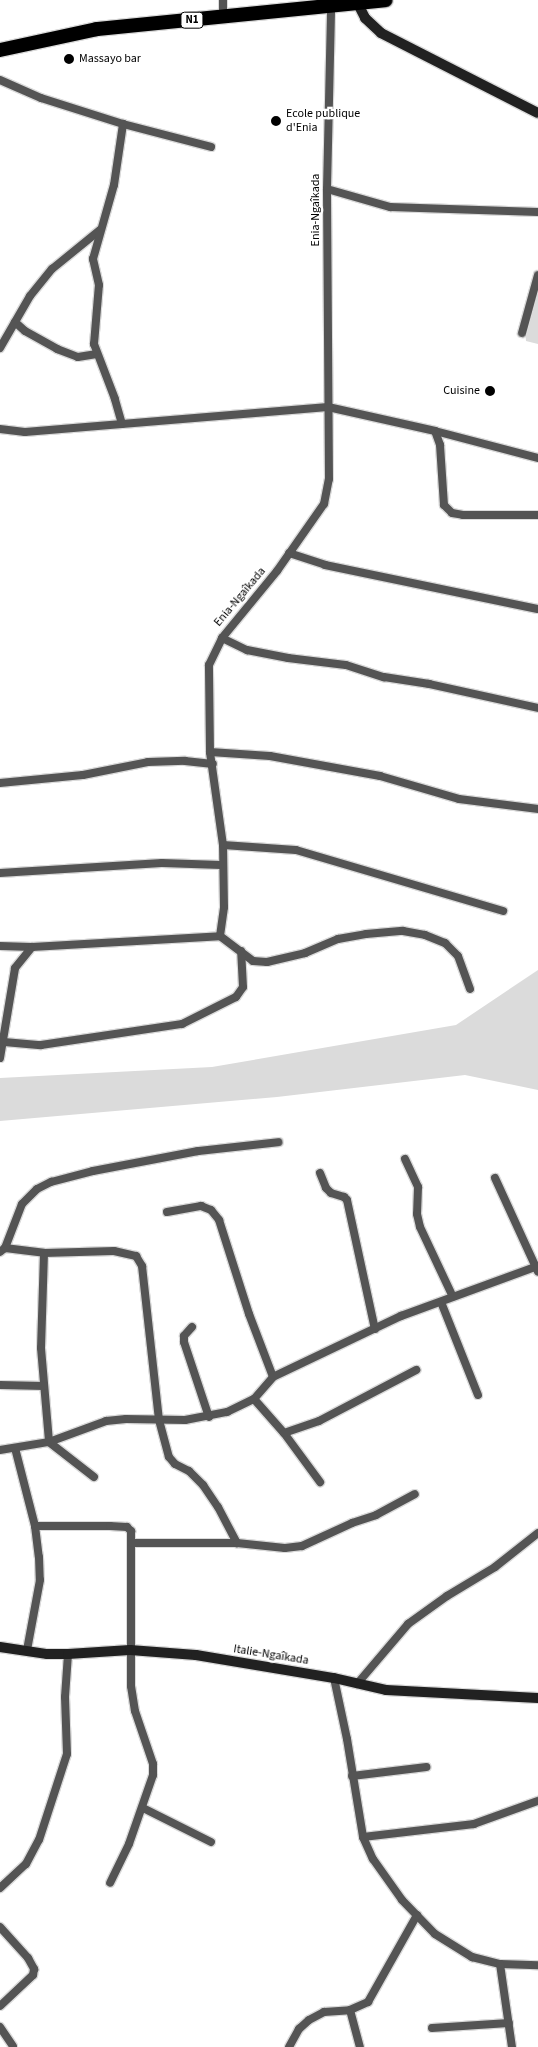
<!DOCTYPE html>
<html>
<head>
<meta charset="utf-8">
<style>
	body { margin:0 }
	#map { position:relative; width:538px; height:2047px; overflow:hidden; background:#fff; font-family:"Source Sans 3",sans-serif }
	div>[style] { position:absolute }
	.green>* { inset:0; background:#dbdbdb }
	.roads { filter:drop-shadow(1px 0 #dbdbdb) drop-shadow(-1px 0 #dbdbdb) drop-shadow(0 1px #dbdbdb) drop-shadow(0 -1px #dbdbdb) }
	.street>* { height:8px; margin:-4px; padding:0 4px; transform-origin:4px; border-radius:4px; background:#545454 }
	.secondary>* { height:10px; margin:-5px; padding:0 5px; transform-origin:5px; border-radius:5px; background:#212121 }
	.highway>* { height:14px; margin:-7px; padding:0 7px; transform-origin:7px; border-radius:7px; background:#000 }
	.dots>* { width:14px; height:14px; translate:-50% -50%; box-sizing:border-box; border:2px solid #fff; border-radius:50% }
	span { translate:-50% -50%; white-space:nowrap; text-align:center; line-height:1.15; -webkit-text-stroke:4.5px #fff; paint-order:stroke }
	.shield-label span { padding:1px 4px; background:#fff; border:1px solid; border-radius:4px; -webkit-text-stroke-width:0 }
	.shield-label { font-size:11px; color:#000; font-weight:700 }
	.poi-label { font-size:12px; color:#000 }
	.left { translate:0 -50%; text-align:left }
	.right { translate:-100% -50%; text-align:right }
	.street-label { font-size:12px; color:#000 }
</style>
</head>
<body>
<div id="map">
	<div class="green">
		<i style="clip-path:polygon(538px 270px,538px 344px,526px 341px,524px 319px)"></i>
		<i style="clip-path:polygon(538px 970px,538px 1090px,465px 1075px,277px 1097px,0 1121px,0 1078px,212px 1067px,456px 1025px)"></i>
	</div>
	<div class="roads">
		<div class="street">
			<i style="left:223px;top:0;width:17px;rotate:90deg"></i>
			<i style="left:0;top:80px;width:45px;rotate:23.7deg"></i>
			<i style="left:41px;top:98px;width:86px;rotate:17.6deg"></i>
			<i style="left:123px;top:124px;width:91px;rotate:14.6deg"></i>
			<i style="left:327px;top:189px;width:66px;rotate:15.9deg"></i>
			<i style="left:390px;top:207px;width:148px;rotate:1.9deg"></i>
			<i style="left:15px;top:322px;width:13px;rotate:42deg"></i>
			<i style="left:25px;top:331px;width:37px;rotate:29deg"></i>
			<i style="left:57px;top:349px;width:22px;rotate:21deg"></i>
			<i style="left:78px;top:357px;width:19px;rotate:-9deg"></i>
			<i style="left:522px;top:333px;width:60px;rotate:-74.6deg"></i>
			<i style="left:0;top:348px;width:60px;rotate:-60deg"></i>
			<i style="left:30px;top:296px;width:35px;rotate:-51deg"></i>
			<i style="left:52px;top:269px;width:62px;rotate:-39.1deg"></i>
			<i style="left:122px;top:424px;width:26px;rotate:-106deg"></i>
			<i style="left:115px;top:399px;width:59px;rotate:-110.9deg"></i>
			<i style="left:94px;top:344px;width:59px;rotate:-85.2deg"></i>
			<i style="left:99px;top:285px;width:27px;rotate:-103deg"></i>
			<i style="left:93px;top:259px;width:77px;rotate:-74.2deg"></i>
			<i style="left:114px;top:185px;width:62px;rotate:-81.6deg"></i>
			<i style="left:0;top:429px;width:25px;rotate:7deg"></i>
			<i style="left:25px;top:432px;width:304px;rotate:-4.7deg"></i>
			<i style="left:328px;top:407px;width:110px;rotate:12.6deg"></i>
			<i style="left:435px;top:431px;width:106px;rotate:14.7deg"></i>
			<i style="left:435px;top:431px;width:15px;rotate:70deg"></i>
			<i style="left:440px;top:445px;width:60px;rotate:86.2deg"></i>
			<i style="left:444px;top:505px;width:11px;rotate:45deg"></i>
			<i style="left:452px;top:513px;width:11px;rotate:10deg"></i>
			<i style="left:463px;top:515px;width:75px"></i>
			<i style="left:289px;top:553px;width:38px;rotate:18deg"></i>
			<i style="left:325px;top:565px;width:217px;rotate:11.7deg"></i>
			<i style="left:222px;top:638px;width:28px;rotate:26deg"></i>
			<i style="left:247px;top:650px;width:42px;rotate:11deg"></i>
			<i style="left:288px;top:658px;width:58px;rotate:6.9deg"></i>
			<i style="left:346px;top:665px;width:40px;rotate:18deg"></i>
			<i style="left:384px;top:677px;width:46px;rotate:8.8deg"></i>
			<i style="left:429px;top:684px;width:112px;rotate:12.4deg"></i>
			<i style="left:210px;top:752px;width:60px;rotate:3.8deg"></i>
			<i style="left:270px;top:756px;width:112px;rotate:10.3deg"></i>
			<i style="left:380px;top:776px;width:82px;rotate:16.2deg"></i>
			<i style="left:459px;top:799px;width:80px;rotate:7.2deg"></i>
			<i style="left:0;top:783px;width:83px;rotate:-5.5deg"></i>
			<i style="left:83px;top:775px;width:66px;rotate:-11.3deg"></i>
			<i style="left:148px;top:762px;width:37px;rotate:-2deg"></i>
			<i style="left:185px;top:761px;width:28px;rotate:6deg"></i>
			<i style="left:223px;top:845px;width:73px;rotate:3.9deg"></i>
			<i style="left:296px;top:850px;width:216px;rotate:16.4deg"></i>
			<i style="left:0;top:873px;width:162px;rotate:-3.5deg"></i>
			<i style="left:162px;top:863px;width:59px;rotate:1.9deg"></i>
			<i style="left:220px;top:936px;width:41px;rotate:37.1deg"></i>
			<i style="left:253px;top:961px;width:14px;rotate:4deg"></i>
			<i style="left:267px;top:962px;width:39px;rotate:-13deg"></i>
			<i style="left:305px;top:953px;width:36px;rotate:-23deg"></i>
			<i style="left:338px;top:939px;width:28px;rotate:-10deg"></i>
			<i style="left:366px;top:934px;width:37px;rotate:-5deg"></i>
			<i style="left:403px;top:931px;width:22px;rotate:10deg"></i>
			<i style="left:425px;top:935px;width:22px;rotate:22deg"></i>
			<i style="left:445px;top:943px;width:18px;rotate:45deg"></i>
			<i style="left:458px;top:956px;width:35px;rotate:70deg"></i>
			<i style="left:0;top:946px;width:32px;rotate:2deg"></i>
			<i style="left:4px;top:1042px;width:37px;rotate:5deg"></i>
			<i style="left:41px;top:1045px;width:143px;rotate:-8.5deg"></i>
			<i style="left:182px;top:1024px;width:60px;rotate:-26.6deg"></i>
			<i style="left:236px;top:997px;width:12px;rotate:-55deg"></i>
			<i style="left:243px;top:987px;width:36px;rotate:-93deg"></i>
			<i style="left:0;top:1058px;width:91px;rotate:-80.5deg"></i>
			<i style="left:15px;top:968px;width:27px;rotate:-51deg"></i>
			<i style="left:32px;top:947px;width:188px;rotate:-3.3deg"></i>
			<i style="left:220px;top:936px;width:29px;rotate:-82deg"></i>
			<i style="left:224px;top:907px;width:62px;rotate:-90.9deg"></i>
			<i style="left:223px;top:845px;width:94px;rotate:-98deg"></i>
			<i style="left:210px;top:752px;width:87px;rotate:-90.7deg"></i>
			<i style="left:209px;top:665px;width:30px;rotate:-64deg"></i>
			<i style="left:222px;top:638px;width:87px;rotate:-50.6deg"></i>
			<i style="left:277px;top:571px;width:82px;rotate:-55deg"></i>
			<i style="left:324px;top:504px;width:25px;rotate:-79deg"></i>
			<i style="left:329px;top:479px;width:290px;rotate:-90.4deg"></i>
			<i style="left:327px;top:189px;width:182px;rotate:-88.7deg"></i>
			<i style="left:405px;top:1159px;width:31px;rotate:65deg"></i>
			<i style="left:418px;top:1187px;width:27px;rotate:92deg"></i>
			<i style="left:417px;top:1214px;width:13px;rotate:77deg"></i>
			<i style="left:420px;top:1227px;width:77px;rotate:64.8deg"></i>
			<i style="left:320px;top:1173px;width:16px;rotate:68deg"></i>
			<i style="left:326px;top:1188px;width:7px;rotate:45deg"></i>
			<i style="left:331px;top:1193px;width:14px;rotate:17deg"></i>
			<i style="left:344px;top:1197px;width:4px;rotate:45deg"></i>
			<i style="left:347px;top:1200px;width:132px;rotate:77.8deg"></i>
			<i style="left:495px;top:1178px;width:103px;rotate:65.4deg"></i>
			<i style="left:167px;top:1212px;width:35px;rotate:-10deg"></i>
			<i style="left:201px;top:1206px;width:11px;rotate:22deg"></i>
			<i style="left:211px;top:1210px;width:13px;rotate:51deg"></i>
			<i style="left:219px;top:1220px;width:99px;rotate:72.3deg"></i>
			<i style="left:249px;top:1314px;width:67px;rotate:69.1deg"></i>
			<i style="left:5px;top:1248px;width:39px;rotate:7deg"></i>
			<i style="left:44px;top:1253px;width:70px;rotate:-1.6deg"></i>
			<i style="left:114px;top:1251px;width:23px;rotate:13deg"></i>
			<i style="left:136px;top:1256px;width:12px;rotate:59deg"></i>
			<i style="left:142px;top:1266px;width:155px;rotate:83.7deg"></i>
			<i style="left:159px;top:1420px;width:38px;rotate:75deg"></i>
			<i style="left:169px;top:1457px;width:9px;rotate:49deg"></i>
			<i style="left:175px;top:1464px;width:16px;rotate:27deg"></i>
			<i style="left:189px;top:1471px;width:20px;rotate:45deg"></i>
			<i style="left:203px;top:1485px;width:27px;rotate:56deg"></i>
			<i style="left:218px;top:1507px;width:41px;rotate:62.2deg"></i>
			<i style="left:0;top:1252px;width:6px;rotate:-39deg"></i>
			<i style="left:5px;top:1248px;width:47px;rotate:-68.9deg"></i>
			<i style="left:22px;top:1204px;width:21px;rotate:-45deg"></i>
			<i style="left:37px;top:1189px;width:16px;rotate:-27deg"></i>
			<i style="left:51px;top:1182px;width:43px;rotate:-14.7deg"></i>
			<i style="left:93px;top:1171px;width:107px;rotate:-10.8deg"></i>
			<i style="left:198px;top:1151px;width:81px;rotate:-6.3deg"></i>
			<i style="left:44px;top:1253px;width:95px;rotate:91.8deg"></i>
			<i style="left:41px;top:1348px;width:94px;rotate:85.1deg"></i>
			<i style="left:49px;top:1442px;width:57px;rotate:37.9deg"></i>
			<i style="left:441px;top:1302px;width:100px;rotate:68.3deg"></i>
			<i style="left:192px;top:1327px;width:12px;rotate:132deg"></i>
			<i style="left:184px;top:1336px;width:6px;rotate:90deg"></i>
			<i style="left:184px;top:1342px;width:79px;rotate:71.6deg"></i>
			<i style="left:0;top:1385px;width:44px;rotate:1.3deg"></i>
			<i style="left:254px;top:1399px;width:45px;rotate:48.6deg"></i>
			<i style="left:284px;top:1433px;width:61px;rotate:53.7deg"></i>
			<i style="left:284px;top:1433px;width:37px;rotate:-19deg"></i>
			<i style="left:319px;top:1421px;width:110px;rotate:-27.7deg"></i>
			<i style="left:15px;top:1448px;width:81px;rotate:75.6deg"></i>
			<i style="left:35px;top:1526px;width:31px;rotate:83deg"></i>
			<i style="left:39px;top:1557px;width:23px;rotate:88deg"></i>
			<i style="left:40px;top:1580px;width:71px;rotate:100.5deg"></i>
			<i style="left:0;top:1450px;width:50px;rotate:-9.3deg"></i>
			<i style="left:49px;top:1442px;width:61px;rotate:-20.2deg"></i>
			<i style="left:106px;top:1421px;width:20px;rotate:-6deg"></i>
			<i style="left:126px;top:1419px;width:59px;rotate:1deg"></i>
			<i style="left:185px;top:1420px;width:43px;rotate:-10.8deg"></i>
			<i style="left:227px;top:1412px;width:30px;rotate:-26deg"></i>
			<i style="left:254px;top:1399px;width:29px;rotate:-49deg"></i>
			<i style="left:273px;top:1377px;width:142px;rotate:-25.5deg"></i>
			<i style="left:401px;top:1316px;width:146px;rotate:-20.1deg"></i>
			<i style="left:35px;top:1526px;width:75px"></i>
			<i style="left:110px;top:1526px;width:17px;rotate:3deg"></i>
			<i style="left:127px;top:1527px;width:6px;rotate:45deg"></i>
			<i style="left:131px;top:1531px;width:155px;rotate:90deg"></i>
			<i style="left:131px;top:1686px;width:25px;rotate:81deg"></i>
			<i style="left:135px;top:1711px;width:56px;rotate:71.2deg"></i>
			<i style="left:153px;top:1764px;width:11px;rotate:90deg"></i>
			<i style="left:153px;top:1775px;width:73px;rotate:109.2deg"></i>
			<i style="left:129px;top:1844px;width:43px;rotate:116deg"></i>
			<i style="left:132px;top:1543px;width:105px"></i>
			<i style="left:237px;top:1543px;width:48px;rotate:5.9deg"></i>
			<i style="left:285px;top:1548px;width:17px;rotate:-7deg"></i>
			<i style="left:302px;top:1546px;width:55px;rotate:-24.7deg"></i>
			<i style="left:352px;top:1523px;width:25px;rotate:-18deg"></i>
			<i style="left:376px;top:1515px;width:44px;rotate:-28.3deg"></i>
			<i style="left:334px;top:1678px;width:62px;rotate:78deg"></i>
			<i style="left:347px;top:1739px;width:99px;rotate:80.7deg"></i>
			<i style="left:363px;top:1837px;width:24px;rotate:66deg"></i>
			<i style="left:373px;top:1859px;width:50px;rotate:54.7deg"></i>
			<i style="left:402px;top:1900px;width:47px;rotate:45.9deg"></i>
			<i style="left:435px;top:1934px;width:44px;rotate:31.9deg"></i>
			<i style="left:472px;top:1957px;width:29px;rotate:14deg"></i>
			<i style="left:500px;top:1964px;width:38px;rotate:2deg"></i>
			<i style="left:357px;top:1684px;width:79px;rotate:-49.6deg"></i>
			<i style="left:408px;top:1624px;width:48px;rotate:-35.7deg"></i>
			<i style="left:447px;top:1596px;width:56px;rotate:-31.1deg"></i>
			<i style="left:495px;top:1567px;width:55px;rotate:-38.3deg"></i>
			<i style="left:352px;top:1776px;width:75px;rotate:-6.9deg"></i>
			<i style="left:143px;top:1808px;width:76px;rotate:26.6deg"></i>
			<i style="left:363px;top:1837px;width:112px;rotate:-6.7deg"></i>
			<i style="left:474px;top:1824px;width:68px;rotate:-19.8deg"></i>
			<i style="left:0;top:1888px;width:35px;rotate:-43deg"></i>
			<i style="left:26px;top:1864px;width:27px;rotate:-62deg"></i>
			<i style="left:39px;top:1840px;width:90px;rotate:-72deg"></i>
			<i style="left:67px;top:1754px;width:57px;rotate:-92deg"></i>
			<i style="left:65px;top:1697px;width:43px;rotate:-86deg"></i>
			<i style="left:0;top:1927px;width:42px;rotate:47.9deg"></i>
			<i style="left:28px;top:1958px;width:13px;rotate:61deg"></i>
			<i style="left:34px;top:1969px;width:6px;rotate:99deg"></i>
			<i style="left:33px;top:1975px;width:45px;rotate:136.8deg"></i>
			<i style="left:500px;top:1964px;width:84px;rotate:81.8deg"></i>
			<i style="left:350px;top:2010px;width:38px;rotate:75deg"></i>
			<i style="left:0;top:2027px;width:23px;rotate:56deg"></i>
			<i style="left:432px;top:2028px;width:77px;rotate:-3.7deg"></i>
			<i style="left:289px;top:2047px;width:21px;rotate:-61deg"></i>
			<i style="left:299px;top:2029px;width:13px;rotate:-42deg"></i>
			<i style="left:309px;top:2020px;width:17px;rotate:-28deg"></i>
			<i style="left:324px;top:2012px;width:26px;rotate:-4deg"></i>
			<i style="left:350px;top:2010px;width:20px;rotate:-24deg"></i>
			<i style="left:368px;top:2002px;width:100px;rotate:-60.6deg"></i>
		</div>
		<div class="secondary">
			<i style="left:358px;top:4px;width:16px;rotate:63deg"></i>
			<i style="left:365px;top:18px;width:22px;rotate:43deg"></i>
			<i style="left:381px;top:33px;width:176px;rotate:27deg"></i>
			<i style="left:0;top:1647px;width:48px;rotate:8.5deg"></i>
			<i style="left:47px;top:1654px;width:21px"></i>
			<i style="left:68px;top:1654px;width:62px;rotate:-3.7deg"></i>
			<i style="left:130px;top:1650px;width:66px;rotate:4.3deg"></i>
			<i style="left:196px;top:1655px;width:140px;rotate:9.5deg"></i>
			<i style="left:334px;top:1678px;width:53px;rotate:13deg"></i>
			<i style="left:386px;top:1690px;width:152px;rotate:3deg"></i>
		</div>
		<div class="highway">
			<i style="left:0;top:50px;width:99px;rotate:-12.2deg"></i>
			<i style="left:97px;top:29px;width:290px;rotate:-5.7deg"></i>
		</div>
	</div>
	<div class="dots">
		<i style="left:69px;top:59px;background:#000"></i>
		<i style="left:276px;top:121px;background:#000"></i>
		<i style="left:490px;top:391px;background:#000"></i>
	</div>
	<div class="shield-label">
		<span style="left:192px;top:20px">N1</span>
	</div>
	<div class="poi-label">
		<span class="left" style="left:79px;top:59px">Massayo bar</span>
		<span class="left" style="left:286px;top:121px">Ecole publique<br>d'Enia</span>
		<span class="right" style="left:480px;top:391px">Cuisine</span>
	</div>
	<div class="street-label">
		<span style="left:316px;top:210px;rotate:-90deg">Enia-Ngaîkada</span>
		<span style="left:240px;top:597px;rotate:-50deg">Enia-Ngaîkada</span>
		<span style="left:271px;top:1655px;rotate:9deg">Italie-Ngaîkada</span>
	</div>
</div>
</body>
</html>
